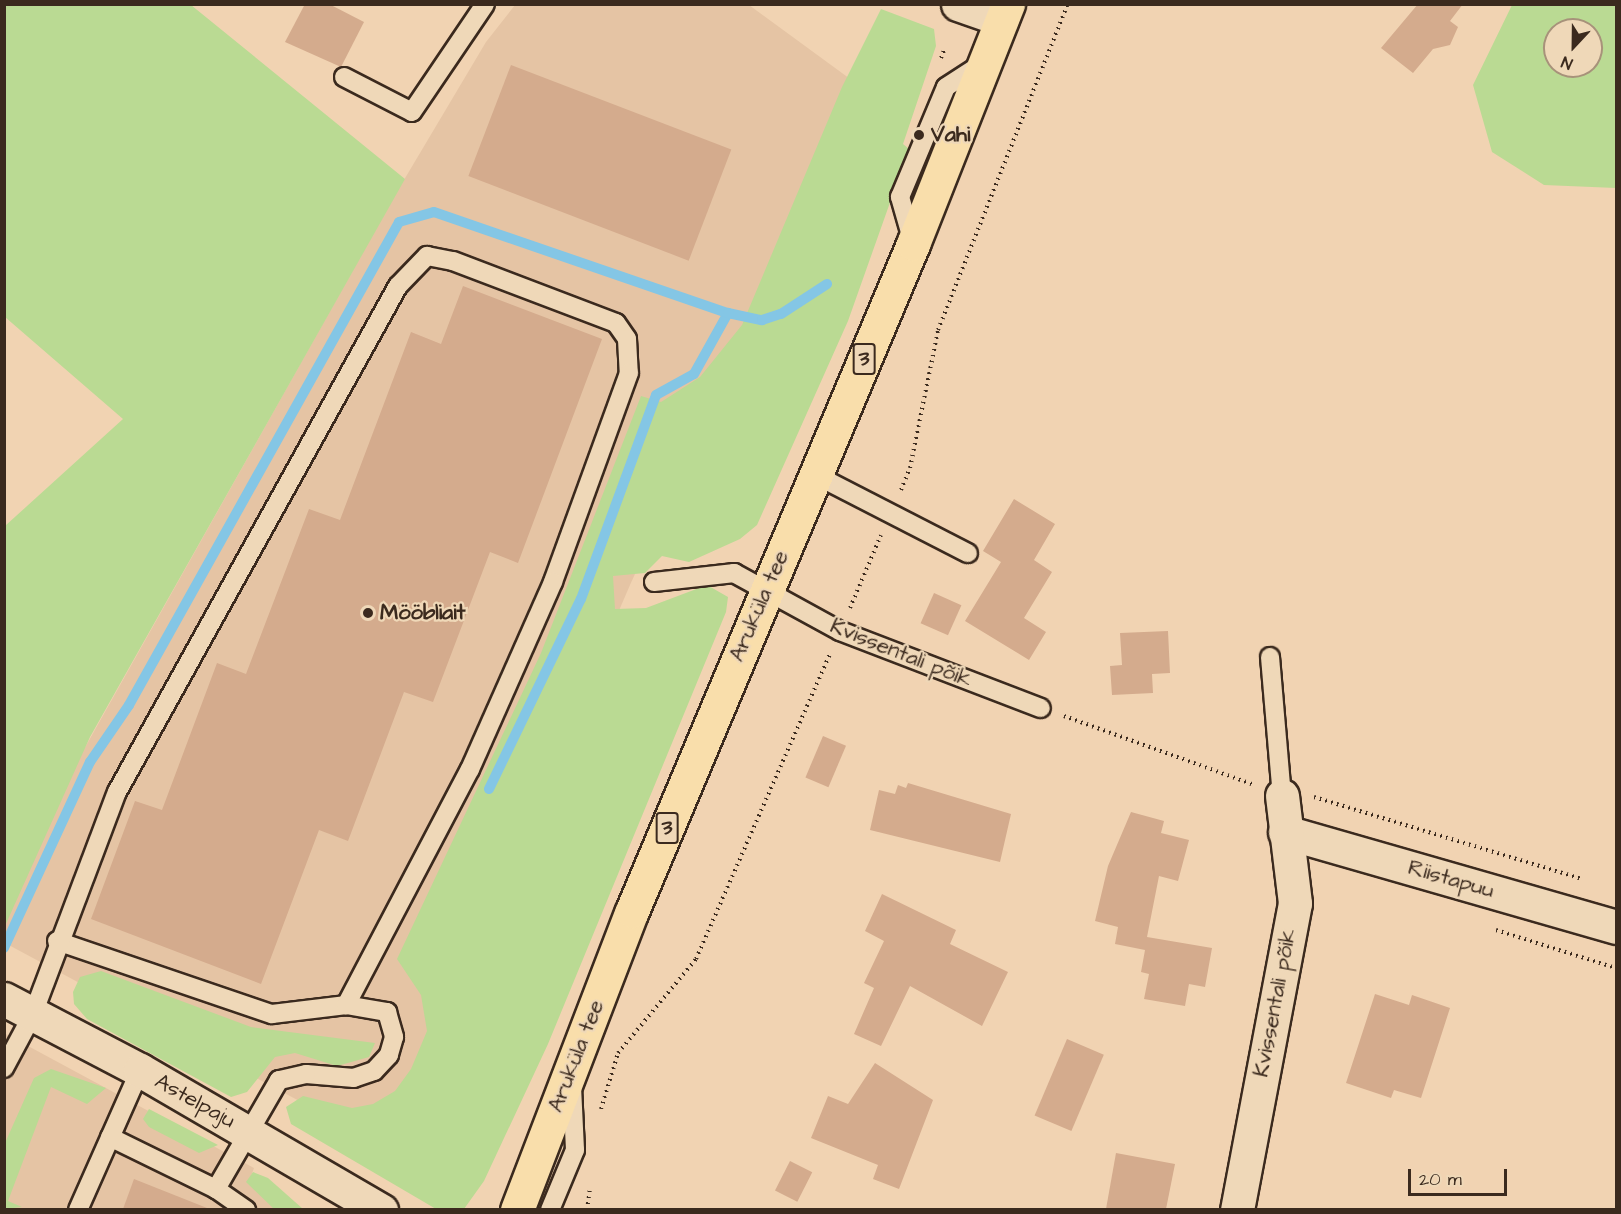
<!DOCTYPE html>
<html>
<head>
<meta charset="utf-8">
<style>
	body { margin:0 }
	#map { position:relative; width:1621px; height:1214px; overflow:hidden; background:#f1d3b2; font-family:"Architects Daughter",sans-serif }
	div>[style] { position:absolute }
	.built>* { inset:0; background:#e5c4a4 }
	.green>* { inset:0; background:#bada93 }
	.stream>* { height:10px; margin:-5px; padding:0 5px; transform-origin:5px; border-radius:5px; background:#84c6e5 }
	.building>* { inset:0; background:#d4ab8d; transform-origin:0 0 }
	.path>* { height:4px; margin-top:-2px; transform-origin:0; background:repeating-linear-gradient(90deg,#3b2a1e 0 1.5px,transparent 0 6px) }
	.roads { filter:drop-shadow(2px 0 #3b2a1e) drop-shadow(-2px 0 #3b2a1e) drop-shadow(0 2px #3b2a1e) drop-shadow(0 -2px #3b2a1e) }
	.service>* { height:18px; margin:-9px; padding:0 9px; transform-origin:9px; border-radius:9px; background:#efd8b8 }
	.minor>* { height:33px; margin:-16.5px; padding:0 16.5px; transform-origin:16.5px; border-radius:16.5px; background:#efd8b8 }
	.trunk>* { height:33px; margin:-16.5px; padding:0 16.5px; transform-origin:16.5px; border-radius:16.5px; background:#f9deab }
	.dots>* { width:16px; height:16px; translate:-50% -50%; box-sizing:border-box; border:3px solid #efd8b8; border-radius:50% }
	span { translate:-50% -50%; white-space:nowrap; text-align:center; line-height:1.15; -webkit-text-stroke:4.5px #efd8b8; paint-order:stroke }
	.shield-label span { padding:2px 4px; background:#efd8b8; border:2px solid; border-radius:4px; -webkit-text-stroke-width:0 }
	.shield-label { font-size:21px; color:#3b2a1e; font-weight:700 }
	.poi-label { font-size:22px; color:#3b2a1e; font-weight:700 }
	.left { translate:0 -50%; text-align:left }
	.street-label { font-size:22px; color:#3b2a1e }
	.frame { position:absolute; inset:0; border:6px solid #3b2a1e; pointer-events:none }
	.north { position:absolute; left:1543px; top:18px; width:60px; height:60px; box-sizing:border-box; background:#efd8b8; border:2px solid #a7927a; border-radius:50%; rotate:202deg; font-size:16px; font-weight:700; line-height:24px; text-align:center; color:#3b2a1e }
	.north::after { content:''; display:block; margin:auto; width:21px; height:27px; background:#3b2a1e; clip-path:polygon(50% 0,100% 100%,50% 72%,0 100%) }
	.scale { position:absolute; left:1408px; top:1169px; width:99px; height:27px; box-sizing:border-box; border:3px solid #3b2a1e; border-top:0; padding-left:8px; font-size:18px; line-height:21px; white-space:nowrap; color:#3b2a1e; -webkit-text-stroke:4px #efd8b8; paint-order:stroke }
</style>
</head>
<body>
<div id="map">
	<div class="built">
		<i style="clip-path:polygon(515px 5px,749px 5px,857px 84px,630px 585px,387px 1148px,5px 943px,5px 890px,398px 190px,486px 42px)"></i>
		<i style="clip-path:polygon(4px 1033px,254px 1168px,250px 1179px,303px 1209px,5px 1209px)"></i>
	</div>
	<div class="green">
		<i style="clip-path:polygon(4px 5px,191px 5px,405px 179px,90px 737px,5px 926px,5px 526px,123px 419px,5px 317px)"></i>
		<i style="clip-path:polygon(evenodd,1512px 5px,1616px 5px,1616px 188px,1544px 185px,1492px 152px,1473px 85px,1512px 5px,1555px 30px,1591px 30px,1591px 66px,1555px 66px,1555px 30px)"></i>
		<i style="clip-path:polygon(881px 9px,934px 29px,936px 46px,903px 144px,909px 149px,848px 321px,757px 525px,740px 539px,689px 562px,662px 556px,645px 573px,613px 576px,615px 609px,646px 608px,707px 585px,728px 597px,726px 612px,548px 1044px,484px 1181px,464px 1209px,436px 1209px,291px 1124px,286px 1107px,303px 1096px,352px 1108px,373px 1104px,395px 1091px,411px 1069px,427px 1031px,421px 995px,397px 959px,541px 653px,641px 396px,661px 402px,700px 377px,742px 325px,842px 87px)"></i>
		<i style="clip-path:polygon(101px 971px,251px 1027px,375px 1043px,369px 1057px,337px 1066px,295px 1053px,275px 1057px,247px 1092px,231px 1097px,87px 1019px,74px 1004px,73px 992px,80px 977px)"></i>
		<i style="clip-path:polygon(51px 1069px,106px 1088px,87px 1104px,51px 1087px,8px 1201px,22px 1207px,5px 1209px,5px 1143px,34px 1078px)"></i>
		<i style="clip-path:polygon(149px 1109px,218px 1145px,199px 1153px,149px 1127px,143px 1119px)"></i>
		<i style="clip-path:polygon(253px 1172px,268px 1178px,303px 1209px,274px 1209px,246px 1182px)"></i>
	</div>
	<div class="stream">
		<i style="left:489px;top:789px;width:211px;rotate:-64.2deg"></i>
		<i style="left:581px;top:599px;width:217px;rotate:-69.8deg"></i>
		<i style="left:656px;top:395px;width:43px;rotate:-28.9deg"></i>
		<i style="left:694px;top:374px;width:70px;rotate:-60.9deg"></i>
		<i style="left:4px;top:948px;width:205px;rotate:-65.2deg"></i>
		<i style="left:90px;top:762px;width:69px;rotate:-55.6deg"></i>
		<i style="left:129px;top:705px;width:553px;rotate:-60.79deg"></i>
		<i style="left:399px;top:222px;width:36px;rotate:-16deg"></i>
		<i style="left:434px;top:212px;width:311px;rotate:19deg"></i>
		<i style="left:728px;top:313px;width:35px;rotate:12deg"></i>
		<i style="left:762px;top:320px;width:20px;rotate:-18deg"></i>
		<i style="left:781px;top:314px;width:55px;rotate:-33.1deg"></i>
	</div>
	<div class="building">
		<i style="clip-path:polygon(305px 4px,329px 4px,364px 22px,341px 67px,285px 42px)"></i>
		<i style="clip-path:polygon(1418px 4px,1463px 4px,1450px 21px,1458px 27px,1450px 45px,1433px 49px,1413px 73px,1381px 48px)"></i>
		<i style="left:511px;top:65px;width:236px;height:119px;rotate:21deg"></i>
		<i style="clip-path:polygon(463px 286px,602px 339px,518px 563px,490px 552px,433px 702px,404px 692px,348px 841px,319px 830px,261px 984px,91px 919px,135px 801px,162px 810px,217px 663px,246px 674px,309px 509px,340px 520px,411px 332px,441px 344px)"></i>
		<i style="clip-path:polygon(1014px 499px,1055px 524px,1034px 560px,1052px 572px,1024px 618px,1046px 632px,1029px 660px,965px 621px,1001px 562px,983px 551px)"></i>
		<i style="left:934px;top:593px;width:30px;height:33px;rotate:24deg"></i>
		<i style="clip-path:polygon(1168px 631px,1170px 673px,1152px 674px,1153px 693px,1112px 695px,1110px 666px,1122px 665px,1120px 633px)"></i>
		<i style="left:823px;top:736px;width:25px;height:45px;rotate:23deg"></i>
		<i style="clip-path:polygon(908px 783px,1011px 814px,1000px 862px,870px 830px,879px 790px,895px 794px,898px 785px,906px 788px)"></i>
		<i style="clip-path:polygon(1131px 812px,1164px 821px,1161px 833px,1189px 840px,1178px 881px,1159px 876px,1147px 937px,1212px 948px,1205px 987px,1189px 984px,1185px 1006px,1144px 999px,1149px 974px,1141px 972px,1145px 950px,1115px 944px,1118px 927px,1095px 921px,1108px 866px)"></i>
		<i style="clip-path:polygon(882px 894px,956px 930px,950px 944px,1008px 972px,982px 1026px,910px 986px,881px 1046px,854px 1034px,874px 988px,864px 983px,884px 941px,865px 931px)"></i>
		<i style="clip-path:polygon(1375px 994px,1409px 1005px,1412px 995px,1450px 1008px,1421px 1098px,1394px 1090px,1391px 1098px,1346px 1083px)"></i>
		<i style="left:1067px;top:1039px;width:40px;height:83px;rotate:23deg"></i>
		<i style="clip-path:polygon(875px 1063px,933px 1100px,899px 1189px,873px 1179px,878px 1165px,811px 1138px,828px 1096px,848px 1104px)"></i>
		<i style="clip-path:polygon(1116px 1153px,1175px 1164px,1166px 1209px,1106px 1209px)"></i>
		<i style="left:790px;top:1161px;width:25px;height:33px;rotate:27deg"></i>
		<i style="clip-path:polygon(134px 1179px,207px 1208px,207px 1209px,123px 1209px)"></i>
	</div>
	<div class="path">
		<i style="left:941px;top:58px;width:11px;rotate:-68deg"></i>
		<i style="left:901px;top:490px;width:24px;rotate:-68deg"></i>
		<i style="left:910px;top:468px;width:141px;rotate:-78.5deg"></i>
		<i style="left:938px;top:330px;width:351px;rotate:-68.3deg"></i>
		<i style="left:850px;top:608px;width:79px;rotate:-67deg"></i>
		<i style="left:1064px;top:716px;width:200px;rotate:19.9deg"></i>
		<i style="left:1314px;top:797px;width:280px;rotate:17deg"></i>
		<i style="left:1496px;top:930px;width:126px;rotate:17.6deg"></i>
		<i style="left:601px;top:1109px;width:59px;rotate:-73.1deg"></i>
		<i style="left:618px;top:1053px;width:122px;rotate:-50.3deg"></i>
		<i style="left:696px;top:959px;width:333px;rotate:-66.3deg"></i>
		<i style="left:587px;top:1210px;width:22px;rotate:-82deg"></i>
	</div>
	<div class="roads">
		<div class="service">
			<i style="left:344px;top:77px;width:76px;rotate:27.2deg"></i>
			<i style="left:412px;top:112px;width:130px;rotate:-55.9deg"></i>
			<i style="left:912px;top:239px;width:44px;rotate:-105.9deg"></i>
			<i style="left:900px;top:197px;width:119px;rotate:-67.3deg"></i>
			<i style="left:946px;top:87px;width:40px;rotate:-32.9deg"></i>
			<i style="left:814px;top:474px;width:173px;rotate:27.2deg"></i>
			<i style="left:654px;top:582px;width:81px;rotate:-6.4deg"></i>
			<i style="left:734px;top:573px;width:121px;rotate:28.7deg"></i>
			<i style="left:840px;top:631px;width:215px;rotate:21deg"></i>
			<i style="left:1270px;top:657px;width:140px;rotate:85.1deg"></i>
			<i style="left:57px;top:941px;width:227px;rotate:18.8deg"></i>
			<i style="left:272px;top:1014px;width:75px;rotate:-6.9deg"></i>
			<i style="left:4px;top:1068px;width:61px;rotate:-61.8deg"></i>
			<i style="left:33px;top:1014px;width:237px;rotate:-69.3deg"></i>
			<i style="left:117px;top:792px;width:579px;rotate:-60.96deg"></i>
			<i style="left:398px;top:286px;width:42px;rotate:-46deg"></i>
			<i style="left:427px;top:256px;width:26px;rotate:11deg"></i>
			<i style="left:453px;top:261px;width:174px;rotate:20.8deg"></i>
			<i style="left:616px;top:323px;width:19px;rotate:55deg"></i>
			<i style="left:627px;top:339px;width:34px;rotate:87deg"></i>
			<i style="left:629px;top:373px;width:222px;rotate:110deg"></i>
			<i style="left:553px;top:582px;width:205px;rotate:113.9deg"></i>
			<i style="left:470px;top:769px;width:267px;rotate:117.7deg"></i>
			<i style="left:346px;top:1005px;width:42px;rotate:9.7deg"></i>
			<i style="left:387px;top:1012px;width:26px;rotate:74deg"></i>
			<i style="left:394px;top:1037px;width:19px;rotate:106deg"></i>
			<i style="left:389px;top:1055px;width:22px;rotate:133deg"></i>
			<i style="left:374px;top:1071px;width:21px;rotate:161deg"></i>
			<i style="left:354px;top:1078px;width:48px;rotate:-175.2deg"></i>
			<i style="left:306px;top:1074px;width:28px;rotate:167deg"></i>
			<i style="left:279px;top:1080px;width:126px;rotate:120deg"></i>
			<i style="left:216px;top:1189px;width:118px;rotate:-153.9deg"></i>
			<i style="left:216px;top:1189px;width:37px;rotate:35deg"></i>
			<i style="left:78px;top:1210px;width:153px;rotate:-66.1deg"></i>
			<i style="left:550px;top:1210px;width:65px;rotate:-67.4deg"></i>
			<i style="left:575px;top:1150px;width:63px;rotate:-92.7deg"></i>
		</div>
		<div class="minor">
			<i style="left:958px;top:4px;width:46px;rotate:19.2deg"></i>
			<i style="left:1285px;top:832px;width:344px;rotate:16deg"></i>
			<i style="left:4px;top:999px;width:153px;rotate:27.6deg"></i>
			<i style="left:140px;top:1070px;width:279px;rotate:30.2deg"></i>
			<i style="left:1237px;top:1210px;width:312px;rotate:-79.3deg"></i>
			<i style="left:1295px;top:903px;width:108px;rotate:-96.9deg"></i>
		</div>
		<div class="trunk">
			<i style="left:517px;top:1210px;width:320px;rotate:-69deg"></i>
			<i style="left:632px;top:911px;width:724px;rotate:-67.15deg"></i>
			<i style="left:913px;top:244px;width:258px;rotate:-68.4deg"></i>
		</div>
	</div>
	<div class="dots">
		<i style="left:919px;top:135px;background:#3b2a1e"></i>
		<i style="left:368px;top:613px;background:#3b2a1e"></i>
	</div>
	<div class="shield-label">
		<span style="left:864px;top:359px">3</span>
		<span style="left:667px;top:828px">3</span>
	</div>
	<div class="poi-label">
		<span class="left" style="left:931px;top:135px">Vahi</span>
		<span class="left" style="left:380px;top:613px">Mööbliait</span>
	</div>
	<div class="street-label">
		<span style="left:759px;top:606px;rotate:-67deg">Aruküla tee</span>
		<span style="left:901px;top:653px;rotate:22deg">Kvissentali põik</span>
		<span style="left:1451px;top:879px;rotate:16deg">Riistapuu</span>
		<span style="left:1275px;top:1003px;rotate:-79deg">Kvissentali põik</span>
		<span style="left:576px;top:1056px;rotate:-69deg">Aruküla tee</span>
		<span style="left:195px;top:1101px;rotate:29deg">Astelpaju</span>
	</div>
	<div class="frame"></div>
	<div class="north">N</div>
	<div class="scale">20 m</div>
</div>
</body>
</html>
